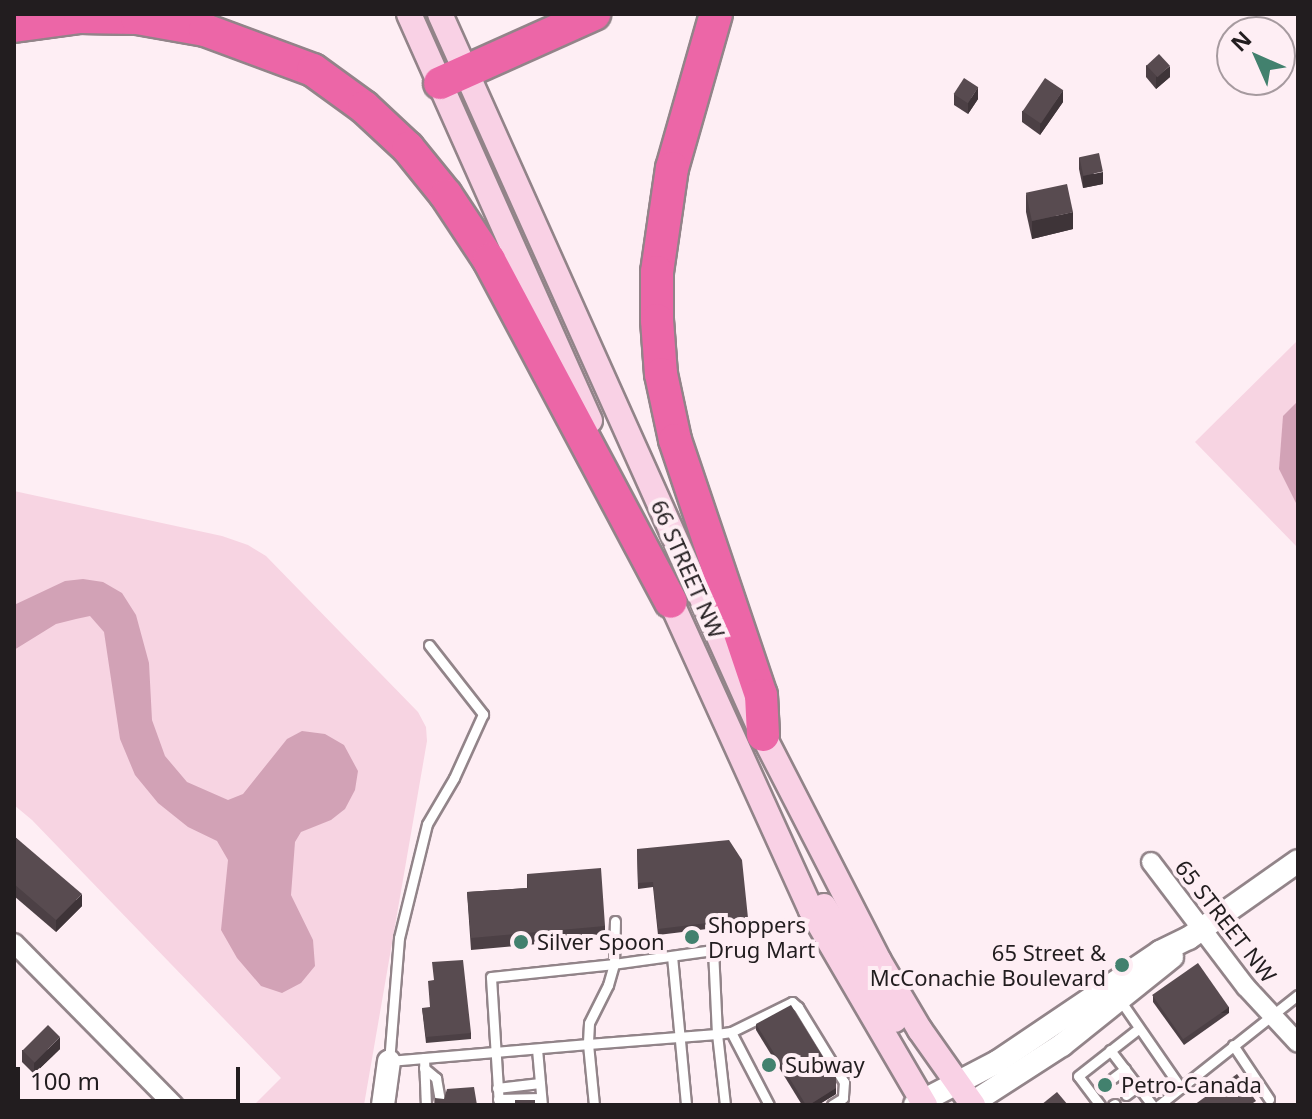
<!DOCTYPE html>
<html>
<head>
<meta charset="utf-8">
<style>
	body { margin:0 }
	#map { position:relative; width:1312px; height:1119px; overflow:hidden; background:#feeef4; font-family:"Noto Sans",sans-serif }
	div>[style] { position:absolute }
	.green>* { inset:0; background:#f7d4e2 }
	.water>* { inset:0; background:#d2a2b6 }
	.roads { filter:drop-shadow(2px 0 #928489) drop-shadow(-2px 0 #928489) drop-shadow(0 2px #928489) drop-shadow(0 -2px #928489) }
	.service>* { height:9px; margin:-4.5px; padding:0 4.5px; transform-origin:4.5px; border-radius:4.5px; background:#fff }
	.minor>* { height:18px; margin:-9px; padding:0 9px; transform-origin:9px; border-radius:9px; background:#fff }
	.tertiary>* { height:22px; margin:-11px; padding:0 11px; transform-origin:11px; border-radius:11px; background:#fff }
	.secondary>* { height:24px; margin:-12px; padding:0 12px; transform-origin:12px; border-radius:12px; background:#f9d1e5 }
	.motorway>* { height:32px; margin:-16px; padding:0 16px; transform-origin:16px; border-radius:16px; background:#ec66a7 }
	.wall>* { inset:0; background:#4c4045 }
	.shaded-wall>* { inset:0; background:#3e3438; transform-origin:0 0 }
	.building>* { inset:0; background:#584b50; transform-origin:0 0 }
	.dots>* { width:22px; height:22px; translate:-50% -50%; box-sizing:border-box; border:4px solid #feeef4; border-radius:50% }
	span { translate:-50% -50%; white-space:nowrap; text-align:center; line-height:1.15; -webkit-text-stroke:8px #feeef4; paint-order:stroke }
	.street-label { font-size:22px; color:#221d1f }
	.poi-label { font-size:22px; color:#221d1f }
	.left { translate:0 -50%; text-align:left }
	.right { translate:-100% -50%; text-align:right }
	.frame { position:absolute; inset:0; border:16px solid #221d1f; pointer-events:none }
	.north { position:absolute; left:1216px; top:16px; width:80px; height:80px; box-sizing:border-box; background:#feeef4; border:2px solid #a69a9f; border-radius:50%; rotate:315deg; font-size:22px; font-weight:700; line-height:32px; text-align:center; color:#221d1f }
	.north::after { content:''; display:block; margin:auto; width:28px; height:36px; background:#42816e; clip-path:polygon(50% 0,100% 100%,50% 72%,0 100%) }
	.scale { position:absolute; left:16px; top:1067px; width:224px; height:36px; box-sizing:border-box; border:4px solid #221d1f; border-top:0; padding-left:10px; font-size:24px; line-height:28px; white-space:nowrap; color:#221d1f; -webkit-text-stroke:6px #feeef4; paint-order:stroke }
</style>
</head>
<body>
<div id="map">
	<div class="green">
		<i style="clip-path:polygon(1298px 340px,1298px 548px,1195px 442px)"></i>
		<i style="clip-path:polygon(14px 491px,222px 536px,248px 545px,266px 556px,418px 712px,426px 727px,427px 741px,364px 1105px,254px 1105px,281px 1078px,32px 820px,14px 805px)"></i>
	</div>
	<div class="water">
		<i style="clip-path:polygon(1298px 401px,1298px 507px,1279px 469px,1283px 416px)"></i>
		<i style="clip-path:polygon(83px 579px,103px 582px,122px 593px,136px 615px,149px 663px,152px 720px,165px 756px,187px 782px,228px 800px,243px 794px,287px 739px,302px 731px,325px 734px,344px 745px,358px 771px,355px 790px,345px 809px,331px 820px,301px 832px,295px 842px,291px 895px,313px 940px,315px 966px,301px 983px,282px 993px,261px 986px,237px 958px,221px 930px,228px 860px,217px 841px,188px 827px,158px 803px,135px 775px,120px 739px,104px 632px,90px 616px,76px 619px,56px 624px,14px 650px,14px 605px,65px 581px)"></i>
	</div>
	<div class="roads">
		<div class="service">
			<i style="left:429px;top:645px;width:88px;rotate:52deg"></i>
			<i style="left:483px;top:714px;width:70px;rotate:114.4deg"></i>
			<i style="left:454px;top:778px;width:53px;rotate:120.4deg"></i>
			<i style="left:427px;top:824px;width:117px;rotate:103.8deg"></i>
			<i style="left:399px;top:938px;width:123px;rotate:94.6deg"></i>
			<i style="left:389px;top:1061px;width:200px;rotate:-4.9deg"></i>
			<i style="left:588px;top:1044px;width:61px;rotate:84.4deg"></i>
			<i style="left:672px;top:956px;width:150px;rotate:84.6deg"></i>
			<i style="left:1120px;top:1000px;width:107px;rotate:55.3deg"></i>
			<i style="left:731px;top:1032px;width:82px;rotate:62.5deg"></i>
			<i style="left:1233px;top:1045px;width:65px;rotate:56.3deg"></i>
			<i style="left:537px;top:1049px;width:56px;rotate:84.9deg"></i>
			<i style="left:1110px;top:1050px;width:69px;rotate:52.6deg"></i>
			<i style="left:424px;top:1058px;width:47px;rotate:87.6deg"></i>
			<i style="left:424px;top:1068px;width:16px;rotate:40deg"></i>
			<i style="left:436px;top:1078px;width:23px;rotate:80deg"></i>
			<i style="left:1113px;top:1078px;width:15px;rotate:-37deg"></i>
			<i style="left:497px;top:1088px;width:43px;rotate:-6.6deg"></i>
			<i style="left:1126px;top:1095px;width:15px;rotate:-37deg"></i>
			<i style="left:498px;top:1099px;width:43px;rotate:-1.3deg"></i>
			<i style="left:499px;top:1105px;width:128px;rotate:-93.6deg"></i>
			<i style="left:491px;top:977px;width:124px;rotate:-6deg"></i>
			<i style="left:614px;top:964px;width:22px;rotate:106deg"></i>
			<i style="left:608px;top:985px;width:42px;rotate:116.6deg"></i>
			<i style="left:589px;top:1023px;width:21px;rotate:93deg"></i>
			<i style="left:588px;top:1044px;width:129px;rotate:-4.4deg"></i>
			<i style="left:717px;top:1034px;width:84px;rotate:-92.7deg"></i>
			<i style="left:713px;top:950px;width:100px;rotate:172deg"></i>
			<i style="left:614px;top:964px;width:43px;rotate:-88.7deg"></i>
			<i style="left:725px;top:1105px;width:71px;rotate:-96.4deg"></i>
			<i style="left:717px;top:1034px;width:14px;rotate:-8deg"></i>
			<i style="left:731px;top:1032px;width:68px;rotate:-26.2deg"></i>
			<i style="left:792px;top:1002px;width:8px;rotate:40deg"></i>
			<i style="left:798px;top:1007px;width:88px;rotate:58.5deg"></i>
			<i style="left:844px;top:1082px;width:16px;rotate:94deg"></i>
			<i style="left:843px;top:1098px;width:13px;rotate:148deg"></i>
			<i style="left:1100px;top:1105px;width:36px;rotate:-127deg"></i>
			<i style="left:1078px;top:1076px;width:76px;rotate:-38.1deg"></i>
			<i style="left:1113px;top:1105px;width:2px;rotate:-27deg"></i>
			<i style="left:1159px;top:1105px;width:177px;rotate:-38.4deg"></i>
		</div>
		<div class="minor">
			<i style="left:1151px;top:862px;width:157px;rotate:52.8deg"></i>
			<i style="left:1246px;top:987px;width:76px;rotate:47.1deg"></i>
			<i style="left:14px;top:943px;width:228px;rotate:45.4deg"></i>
		</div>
		<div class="tertiary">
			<i style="left:383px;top:1105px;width:44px;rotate:-82.2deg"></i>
			<i style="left:915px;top:1105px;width:93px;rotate:-27.7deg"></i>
			<i style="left:997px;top:1062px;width:197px;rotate:-34deg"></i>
			<i style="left:1160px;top:952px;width:32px;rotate:-26deg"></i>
			<i style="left:1189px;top:938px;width:133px;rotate:-35.2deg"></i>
			<i style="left:969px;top:1105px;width:111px;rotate:-32.8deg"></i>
			<i style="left:1062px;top:1045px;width:141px;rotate:-38.7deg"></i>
		</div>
		<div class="secondary">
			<i style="left:409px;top:14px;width:445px;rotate:66deg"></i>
			<i style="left:440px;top:14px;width:790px;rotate:65.87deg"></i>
			<i style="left:763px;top:735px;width:254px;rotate:62.8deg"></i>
			<i style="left:879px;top:961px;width:80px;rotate:59.3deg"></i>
			<i style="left:920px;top:1030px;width:92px;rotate:54.8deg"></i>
			<i style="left:664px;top:586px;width:356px;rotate:65.6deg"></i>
			<i style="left:811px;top:910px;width:226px;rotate:59.7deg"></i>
			<i style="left:824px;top:906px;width:134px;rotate:58.1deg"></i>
		</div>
		<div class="motorway">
			<i style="left:716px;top:14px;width:160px;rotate:105.9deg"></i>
			<i style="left:672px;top:168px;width:105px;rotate:98.2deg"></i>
			<i style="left:657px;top:272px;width:48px;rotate:90deg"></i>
			<i style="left:657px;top:320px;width:54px;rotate:85.8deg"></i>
			<i style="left:661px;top:374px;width:67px;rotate:78deg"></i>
			<i style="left:675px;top:440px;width:269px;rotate:71.4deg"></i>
			<i style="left:761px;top:695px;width:40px;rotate:87.1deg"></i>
			<i style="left:14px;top:26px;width:67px;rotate:-7.8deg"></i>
			<i style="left:80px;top:17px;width:57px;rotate:1deg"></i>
			<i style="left:137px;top:18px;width:69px;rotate:10deg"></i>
			<i style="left:205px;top:30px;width:115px;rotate:20.3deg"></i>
			<i style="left:313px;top:70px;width:63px;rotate:36deg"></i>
			<i style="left:364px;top:107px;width:60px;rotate:43deg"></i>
			<i style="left:408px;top:148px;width:60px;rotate:51deg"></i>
			<i style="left:446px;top:195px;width:78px;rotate:56.5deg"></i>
			<i style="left:489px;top:260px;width:387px;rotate:62deg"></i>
			<i style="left:440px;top:83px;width:169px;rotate:-24.1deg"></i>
		</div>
	</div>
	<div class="wall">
		<i style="clip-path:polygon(1146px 65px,1170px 77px,1156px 89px,1146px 77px)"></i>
		<i style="clip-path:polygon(954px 94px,978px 99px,968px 114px,954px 105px)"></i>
		<i style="clip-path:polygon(1063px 102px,1040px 135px,1022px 122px,1022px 111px)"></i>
		<i style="clip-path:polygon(1079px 157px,1103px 184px,1083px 188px,1079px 169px)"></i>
		<i style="clip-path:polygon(1026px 194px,1073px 229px,1032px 239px,1026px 212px)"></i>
		<i style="clip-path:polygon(14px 836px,82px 906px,56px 932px,14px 896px)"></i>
		<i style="clip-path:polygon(637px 849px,748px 918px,748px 924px,658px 935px,653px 887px,638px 889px)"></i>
		<i style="clip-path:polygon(527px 874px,605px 926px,605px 938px,471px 950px,467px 892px,527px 888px)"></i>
		<i style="clip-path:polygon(1153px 996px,1229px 1013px,1184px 1045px,1153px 1002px)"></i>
		<i style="clip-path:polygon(422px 1008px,471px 1033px,471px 1039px,426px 1043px)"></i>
		<i style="clip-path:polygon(756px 1024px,836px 1078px,836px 1094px,818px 1105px,802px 1105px,756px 1030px)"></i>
		<i style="clip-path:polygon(60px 1049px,34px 1074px,22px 1062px,22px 1050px)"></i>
	</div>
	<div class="shaded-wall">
		<i style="clip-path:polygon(1170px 66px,1170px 77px,1156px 89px,1156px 77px)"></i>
		<i style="clip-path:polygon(978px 87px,978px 99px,968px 114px,968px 103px)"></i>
		<i style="clip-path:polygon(1063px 90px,1063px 102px,1040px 135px,1040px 123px)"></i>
		<i style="clip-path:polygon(1103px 172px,1103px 184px,1083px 188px,1083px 176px)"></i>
		<i style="clip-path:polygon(1073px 212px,1073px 229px,1032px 239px,1032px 221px)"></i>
		<i style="clip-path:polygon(82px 894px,82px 906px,56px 932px,56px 920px)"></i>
		<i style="left:1229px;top:1007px;width:6px;height:55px;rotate:90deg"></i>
		<i style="clip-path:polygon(60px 1037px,60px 1049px,34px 1074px,34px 1063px)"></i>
		<i style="clip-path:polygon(836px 1088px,836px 1094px,818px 1105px,809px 1105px)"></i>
	</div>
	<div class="building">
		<i style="left:1159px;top:54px;width:16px;height:17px;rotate:47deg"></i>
		<i style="left:964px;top:78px;width:17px;height:19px;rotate:33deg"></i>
		<i style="left:1045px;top:78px;width:22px;height:40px;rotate:34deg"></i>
		<i style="left:1099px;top:153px;width:19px;height:20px;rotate:78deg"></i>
		<i style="left:1067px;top:184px;width:29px;height:42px;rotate:78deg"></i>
		<i style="clip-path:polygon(14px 836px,82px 894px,56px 920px,14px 884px)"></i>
		<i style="clip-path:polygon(729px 840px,742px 860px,748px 918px,658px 929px,653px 882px,638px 883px,637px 849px)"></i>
		<i style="clip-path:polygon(601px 868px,605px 926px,471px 938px,467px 892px,528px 888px,527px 874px)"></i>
		<i style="clip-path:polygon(463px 960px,471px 1033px,426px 1037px,422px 1008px,430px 1007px,428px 981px,434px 980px,432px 962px)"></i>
		<i style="left:1198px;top:963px;width:54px;height:56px;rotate:55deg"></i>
		<i style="clip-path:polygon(791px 1005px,836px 1078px,836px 1088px,809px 1105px,806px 1105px,756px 1024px)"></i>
		<i style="left:48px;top:1025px;width:17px;height:36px;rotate:45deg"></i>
		<i style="clip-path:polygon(1237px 1074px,1256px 1101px,1250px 1105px,1194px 1105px)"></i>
		<i style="clip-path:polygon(474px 1087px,477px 1105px,435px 1105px,435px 1098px,444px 1099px,447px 1089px)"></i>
		<i style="clip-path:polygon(1057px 1092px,1068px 1105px,1041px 1105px)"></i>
		<i style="left:515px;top:1100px;width:20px;height:5px"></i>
	</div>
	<div class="dots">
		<i style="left:692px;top:937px;background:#42816e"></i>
		<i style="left:521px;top:942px;background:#42816e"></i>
		<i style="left:1122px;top:965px;background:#42816e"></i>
		<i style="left:769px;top:1065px;background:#42816e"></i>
		<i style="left:1105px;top:1085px;background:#42816e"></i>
	</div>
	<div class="street-label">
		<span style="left:688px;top:569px;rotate:66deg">66 STREET NW</span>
		<span style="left:1226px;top:921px;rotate:52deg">65 STREET NW</span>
	</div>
	<div class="poi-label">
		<span class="left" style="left:708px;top:937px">Shoppers<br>Drug Mart</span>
		<span class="left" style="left:537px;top:942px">Silver Spoon</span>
		<span class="right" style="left:1106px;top:965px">65 Street &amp;<br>McConachie Boulevard</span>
		<span class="left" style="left:785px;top:1065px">Subway</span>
		<span class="left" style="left:1121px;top:1085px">Petro-Canada</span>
	</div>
	<div class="frame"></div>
	<div class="north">N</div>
	<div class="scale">100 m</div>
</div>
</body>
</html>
